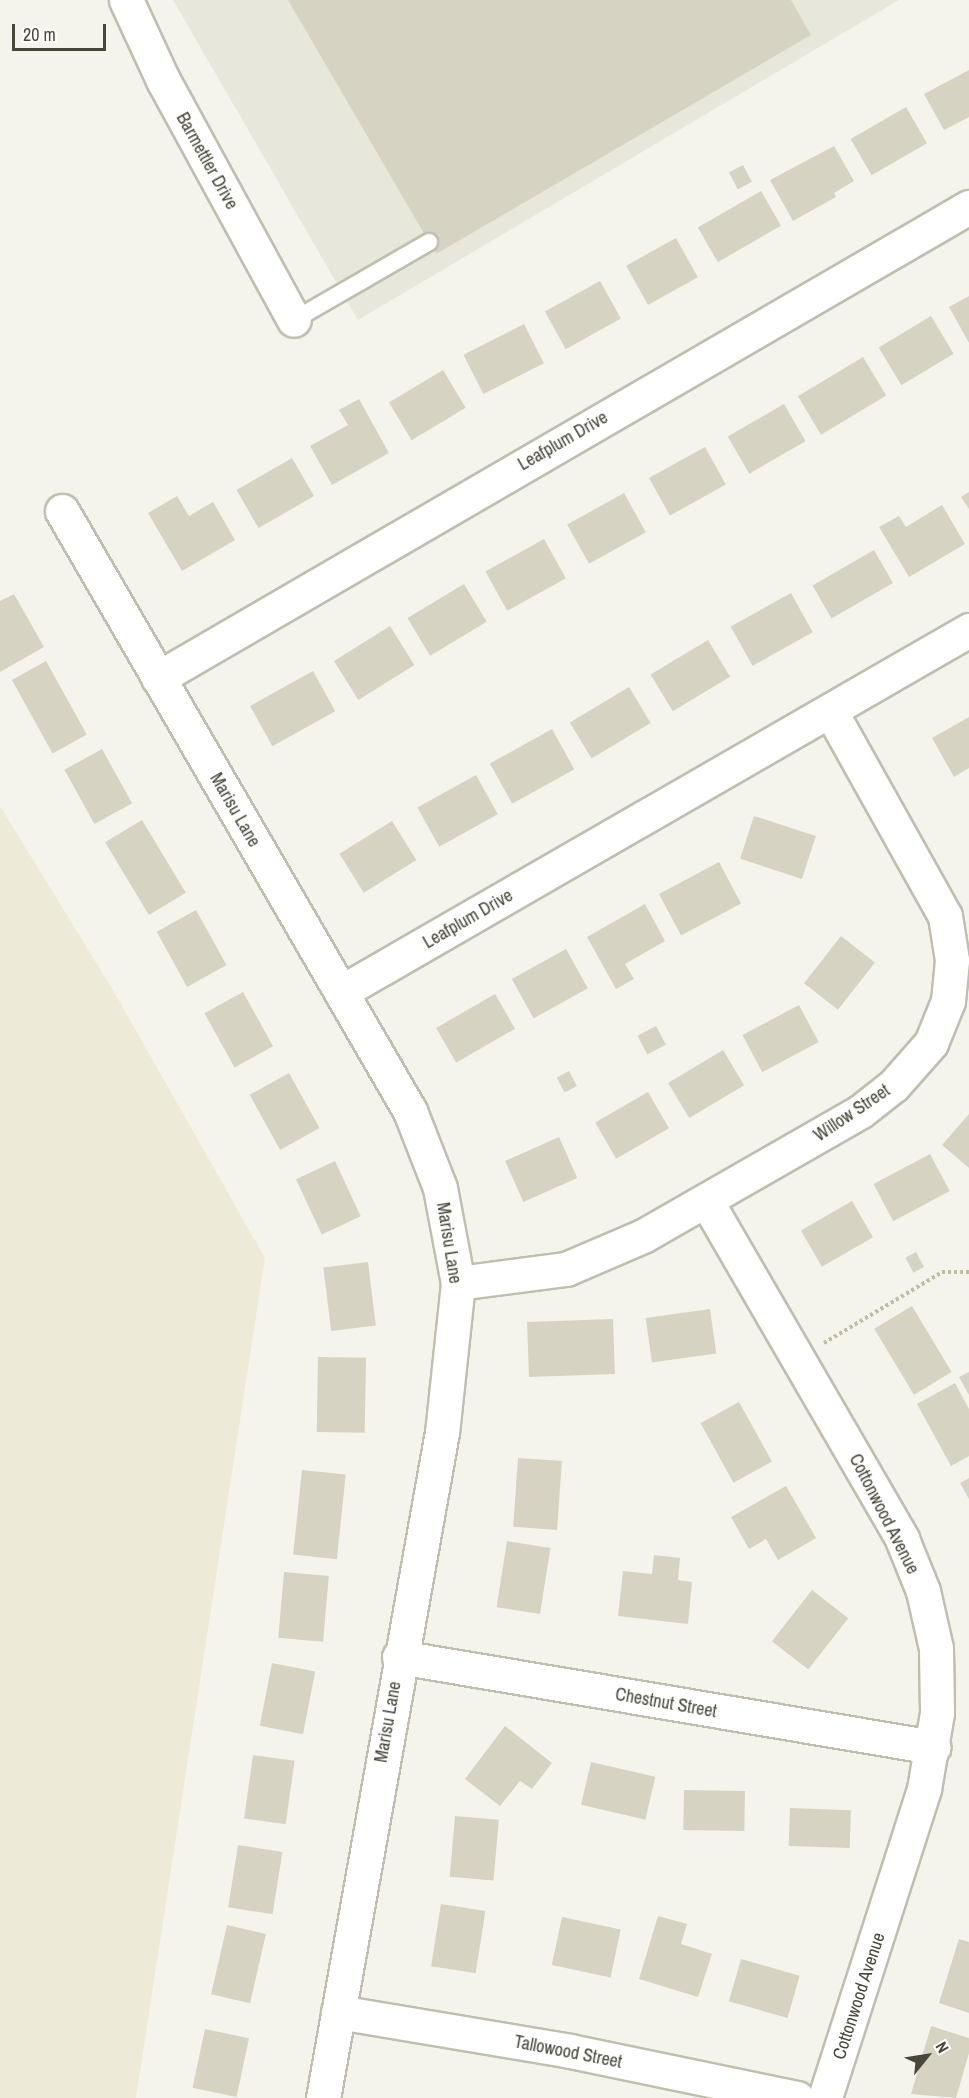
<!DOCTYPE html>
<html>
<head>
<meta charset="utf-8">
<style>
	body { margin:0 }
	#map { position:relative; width:969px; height:2098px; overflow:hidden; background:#f5f4ec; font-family:"Archivo Narrow",sans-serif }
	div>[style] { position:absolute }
	.residential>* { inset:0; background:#e8e7db }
	.education>* { inset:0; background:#edebd8 }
	.building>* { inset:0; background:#d6d3c3; transform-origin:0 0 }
	.path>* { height:4px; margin-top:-2px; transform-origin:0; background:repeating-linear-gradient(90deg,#c0bda2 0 3px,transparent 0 6px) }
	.roads { filter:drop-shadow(2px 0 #c0beaf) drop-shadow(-2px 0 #c0beaf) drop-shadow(0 2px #c0beaf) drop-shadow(0 -2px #c0beaf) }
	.lane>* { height:16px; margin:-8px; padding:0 8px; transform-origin:8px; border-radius:8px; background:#fff }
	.street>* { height:33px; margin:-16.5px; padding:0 16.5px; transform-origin:16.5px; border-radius:16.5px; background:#fff }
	span { translate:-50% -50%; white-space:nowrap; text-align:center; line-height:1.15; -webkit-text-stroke:4.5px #fff; paint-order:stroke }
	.street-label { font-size:18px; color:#49473a }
	.north { position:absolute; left:897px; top:2026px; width:60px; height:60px; -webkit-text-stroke:4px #fff; paint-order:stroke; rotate:60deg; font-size:16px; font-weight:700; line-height:24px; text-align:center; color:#49473a }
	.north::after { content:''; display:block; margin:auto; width:21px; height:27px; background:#49473a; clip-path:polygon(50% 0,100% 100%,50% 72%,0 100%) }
	.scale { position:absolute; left:12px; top:24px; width:94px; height:27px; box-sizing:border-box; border:3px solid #49473a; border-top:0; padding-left:8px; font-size:18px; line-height:21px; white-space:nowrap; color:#49473a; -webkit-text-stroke:4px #fff; paint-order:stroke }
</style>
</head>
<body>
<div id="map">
	<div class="residential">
		<i style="clip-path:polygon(173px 0,899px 0,358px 320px)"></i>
	</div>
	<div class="education">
		<i style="clip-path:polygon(0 806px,113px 990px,265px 1258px,136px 2098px,0 2098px)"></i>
	</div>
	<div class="building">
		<i style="clip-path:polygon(288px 0,791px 0,811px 35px,436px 254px)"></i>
		<i style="clip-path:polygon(969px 70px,969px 117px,944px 130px,924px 94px)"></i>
		<i style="left:906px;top:107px;width:42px;height:64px;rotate:60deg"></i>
		<i style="clip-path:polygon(834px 146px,854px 181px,834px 193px,836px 197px,793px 221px,770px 180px)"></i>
		<i style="left:743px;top:165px;width:19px;height:16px;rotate:62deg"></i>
		<i style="left:761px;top:191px;width:40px;height:73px;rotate:60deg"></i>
		<i style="left:676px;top:238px;width:45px;height:57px;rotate:61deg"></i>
		<i style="left:600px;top:281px;width:43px;height:63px;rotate:61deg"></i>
		<i style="clip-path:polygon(969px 296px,969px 343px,949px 307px)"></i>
		<i style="left:931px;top:316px;width:44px;height:61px;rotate:59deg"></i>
		<i style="left:524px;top:324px;width:44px;height:68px;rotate:63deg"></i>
		<i style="left:863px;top:357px;width:45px;height:76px;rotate:59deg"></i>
		<i style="left:443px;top:370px;width:44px;height:63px;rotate:59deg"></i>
		<i style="clip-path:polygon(359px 399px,389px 453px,332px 485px,310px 446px,348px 425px,339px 410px)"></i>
		<i style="left:784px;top:404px;width:43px;height:65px;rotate:60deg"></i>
		<i style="left:705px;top:447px;width:43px;height:64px;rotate:61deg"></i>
		<i style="left:292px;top:458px;width:44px;height:64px;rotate:60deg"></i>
		<i style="clip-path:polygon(969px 492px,969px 509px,961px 497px)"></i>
		<i style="left:624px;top:493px;width:45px;height:65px;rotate:61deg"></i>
		<i style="clip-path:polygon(177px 496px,189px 516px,213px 502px,235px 540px,182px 571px,148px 513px)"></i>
		<i style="clip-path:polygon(942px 505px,965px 544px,909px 577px,879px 527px,899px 516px,906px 527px)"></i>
		<i style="left:544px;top:539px;width:45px;height:67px;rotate:61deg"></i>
		<i style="left:874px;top:550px;width:38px;height:71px;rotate:60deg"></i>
		<i style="left:464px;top:584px;width:44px;height:66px;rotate:59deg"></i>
		<i style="left:791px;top:593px;width:45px;height:69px;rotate:61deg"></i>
		<i style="clip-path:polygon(14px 594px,44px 647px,0 672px,0 601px)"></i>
		<i style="left:390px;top:626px;width:46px;height:66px;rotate:58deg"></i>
		<i style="left:708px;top:640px;width:43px;height:67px;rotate:59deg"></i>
		<i style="left:46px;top:661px;width:84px;height:39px;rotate:61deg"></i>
		<i style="left:313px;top:671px;width:46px;height:72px;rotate:61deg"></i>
		<i style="left:629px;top:687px;width:42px;height:69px;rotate:59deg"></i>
		<i style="clip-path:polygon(969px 717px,969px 768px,954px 777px,932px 738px)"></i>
		<i style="left:552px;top:729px;width:46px;height:71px;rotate:61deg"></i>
		<i style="left:102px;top:749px;width:62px;height:43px;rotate:61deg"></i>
		<i style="left:476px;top:775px;width:45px;height:67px;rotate:61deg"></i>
		<i style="left:754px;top:816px;width:65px;height:45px;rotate:18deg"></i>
		<i style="left:142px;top:820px;width:85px;height:43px;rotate:59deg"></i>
		<i style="left:392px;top:821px;width:46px;height:62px;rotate:58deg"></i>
		<i style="left:719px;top:862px;width:47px;height:68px;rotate:62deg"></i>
		<i style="clip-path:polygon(645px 904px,665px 941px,625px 964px,634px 979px,616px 989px,587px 937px)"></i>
		<i style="left:196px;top:910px;width:63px;height:45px;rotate:61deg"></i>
		<i style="left:841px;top:936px;width:43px;height:60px;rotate:38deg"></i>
		<i style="left:566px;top:949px;width:45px;height:62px;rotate:61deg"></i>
		<i style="left:243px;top:992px;width:62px;height:44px;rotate:61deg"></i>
		<i style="left:495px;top:994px;width:40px;height:68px;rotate:60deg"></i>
		<i style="left:799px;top:1005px;width:42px;height:64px;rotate:62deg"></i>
		<i style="left:656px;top:1026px;width:21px;height:21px;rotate:62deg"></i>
		<i style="left:723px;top:1050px;width:41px;height:64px;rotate:59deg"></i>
		<i style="left:569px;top:1071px;width:17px;height:14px;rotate:62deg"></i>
		<i style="left:289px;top:1073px;width:63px;height:45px;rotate:61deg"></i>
		<i style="left:648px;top:1092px;width:42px;height:61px;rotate:60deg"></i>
		<i style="clip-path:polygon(969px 1114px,969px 1168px,942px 1145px)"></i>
		<i style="left:559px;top:1137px;width:45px;height:59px;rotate:66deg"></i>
		<i style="left:930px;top:1154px;width:42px;height:64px;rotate:62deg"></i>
		<i style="left:335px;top:1161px;width:61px;height:43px;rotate:65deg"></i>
		<i style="left:852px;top:1201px;width:42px;height:59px;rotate:60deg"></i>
		<i style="left:916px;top:1252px;width:17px;height:12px;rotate:62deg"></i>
		<i style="left:368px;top:1262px;width:64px;height:45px;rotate:83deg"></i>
		<i style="left:912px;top:1306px;width:77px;height:44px;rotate:59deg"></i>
		<i style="left:710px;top:1309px;width:45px;height:65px;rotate:82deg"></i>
		<i style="left:613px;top:1319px;width:55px;height:86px;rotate:88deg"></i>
		<i style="left:318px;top:1357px;width:48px;height:75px;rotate:1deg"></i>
		<i style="clip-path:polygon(969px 1372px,969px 1395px,959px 1377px)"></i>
		<i style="clip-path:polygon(955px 1383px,969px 1409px,969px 1456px,951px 1466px,917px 1404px)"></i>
		<i style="left:739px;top:1402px;width:68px;height:44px;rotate:61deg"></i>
		<i style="left:518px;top:1458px;width:44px;height:69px;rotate:4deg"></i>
		<i style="left:302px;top:1470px;width:44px;height:85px;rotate:6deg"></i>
		<i style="clip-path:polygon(969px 1478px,969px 1499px,960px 1483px)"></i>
		<i style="clip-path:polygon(786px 1486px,816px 1538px,778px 1560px,766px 1539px,749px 1549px,731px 1517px)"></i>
		<i style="left:507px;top:1541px;width:44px;height:67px;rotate:9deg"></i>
		<i style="clip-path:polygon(654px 1555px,680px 1558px,678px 1580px,692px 1582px,688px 1624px,618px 1616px,623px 1571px,652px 1574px)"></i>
		<i style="left:284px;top:1572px;width:45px;height:66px;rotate:5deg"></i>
		<i style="left:812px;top:1590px;width:46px;height:65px;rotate:38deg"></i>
		<i style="left:272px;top:1663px;width:44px;height:64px;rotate:11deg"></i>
		<i style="clip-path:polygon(505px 1726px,552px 1763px,532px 1789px,520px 1781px,500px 1806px,465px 1779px)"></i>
		<i style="left:253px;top:1755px;width:42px;height:64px;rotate:8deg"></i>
		<i style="left:591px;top:1762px;width:66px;height:44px;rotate:13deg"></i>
		<i style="left:684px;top:1790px;width:61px;height:40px;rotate:1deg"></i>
		<i style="left:790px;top:1808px;width:61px;height:38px;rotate:2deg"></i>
		<i style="left:455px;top:1816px;width:44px;height:61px;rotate:5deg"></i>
		<i style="left:238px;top:1845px;width:45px;height:63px;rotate:9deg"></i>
		<i style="left:441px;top:1904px;width:45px;height:63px;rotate:9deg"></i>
		<i style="clip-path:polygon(658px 1916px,687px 1924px,681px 1944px,712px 1954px,698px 1997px,639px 1979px)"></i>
		<i style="left:562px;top:1917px;width:60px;height:49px;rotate:12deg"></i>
		<i style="left:227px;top:1925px;width:40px;height:71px;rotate:13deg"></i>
		<i style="clip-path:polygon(959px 1939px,969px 1942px,969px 2013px,939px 2003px)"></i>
		<i style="left:741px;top:1959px;width:61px;height:44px;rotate:16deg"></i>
		<i style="clip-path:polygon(931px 2026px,969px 2038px,969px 2053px,956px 2098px,911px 2094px)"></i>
		<i style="left:205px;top:2029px;width:45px;height:60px;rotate:12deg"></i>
	</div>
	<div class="path">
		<i style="left:824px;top:1343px;width:138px;rotate:-31deg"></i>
		<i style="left:942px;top:1272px;width:27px"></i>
	</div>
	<div class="roads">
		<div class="lane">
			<i style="left:294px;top:320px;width:156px;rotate:-30deg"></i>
		</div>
		<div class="street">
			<i style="left:126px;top:0;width:88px;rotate:65.2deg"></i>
			<i style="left:163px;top:80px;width:273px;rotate:61.4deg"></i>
			<i style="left:62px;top:511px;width:694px;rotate:59.89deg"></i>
			<i style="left:410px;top:1111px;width:83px;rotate:68.7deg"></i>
			<i style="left:440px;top:1188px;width:97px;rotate:79.3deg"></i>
			<i style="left:458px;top:1283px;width:150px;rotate:96.1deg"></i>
			<i style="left:442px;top:1432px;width:677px;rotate:100.13deg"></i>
			<i style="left:158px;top:678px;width:938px;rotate:-30.15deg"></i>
			<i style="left:341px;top:992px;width:725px;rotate:-29.96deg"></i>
			<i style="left:707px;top:1202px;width:389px;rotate:59.9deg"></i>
			<i style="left:902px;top:1539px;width:56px;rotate:68deg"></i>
			<i style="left:923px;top:1591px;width:58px;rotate:77.2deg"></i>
			<i style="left:936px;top:1648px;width:65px;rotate:89.1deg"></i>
			<i style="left:937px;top:1713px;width:77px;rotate:99.7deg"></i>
			<i style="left:924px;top:1789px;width:324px;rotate:107.8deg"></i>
			<i style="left:458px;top:1283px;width:109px;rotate:-7.4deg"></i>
			<i style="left:566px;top:1269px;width:84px;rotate:-23.2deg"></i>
			<i style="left:643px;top:1236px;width:251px;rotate:-29.8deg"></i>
			<i style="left:861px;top:1111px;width:42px;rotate:-38.2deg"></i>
			<i style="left:894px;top:1085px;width:56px;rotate:-48.6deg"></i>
			<i style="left:931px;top:1043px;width:45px;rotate:-68deg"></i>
			<i style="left:948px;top:1001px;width:41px;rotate:-84.4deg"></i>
			<i style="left:952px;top:960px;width:45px;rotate:-99deg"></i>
			<i style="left:945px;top:916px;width:234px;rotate:-119.2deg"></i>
			<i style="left:399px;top:1657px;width:542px;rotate:9.57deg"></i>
			<i style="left:338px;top:2012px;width:235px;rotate:9.5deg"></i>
			<i style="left:570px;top:2051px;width:232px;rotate:11.7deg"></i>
		</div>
	</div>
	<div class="street-label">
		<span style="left:207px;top:161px;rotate:61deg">Barmettler Drive</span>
		<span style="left:563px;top:441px;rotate:-30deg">Leafplum Drive</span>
		<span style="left:235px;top:810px;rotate:60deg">Marisu Lane</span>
		<span style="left:468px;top:919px;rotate:-30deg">Leafplum Drive</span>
		<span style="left:852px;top:1113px;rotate:-34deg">Willow Street</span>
		<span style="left:449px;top:1243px;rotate:81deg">Marisu Lane</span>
		<span style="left:884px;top:1514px;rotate:63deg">Cottonwood Avenue</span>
		<span style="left:666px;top:1703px;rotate:10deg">Chestnut Street</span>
		<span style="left:388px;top:1722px;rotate:-80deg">Marisu Lane</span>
		<span style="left:859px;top:1996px;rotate:-72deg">Cottonwood Avenue</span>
		<span style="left:568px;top:2052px;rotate:11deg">Tallowood Street</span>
	</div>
	<div class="north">N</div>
	<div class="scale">20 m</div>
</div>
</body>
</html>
